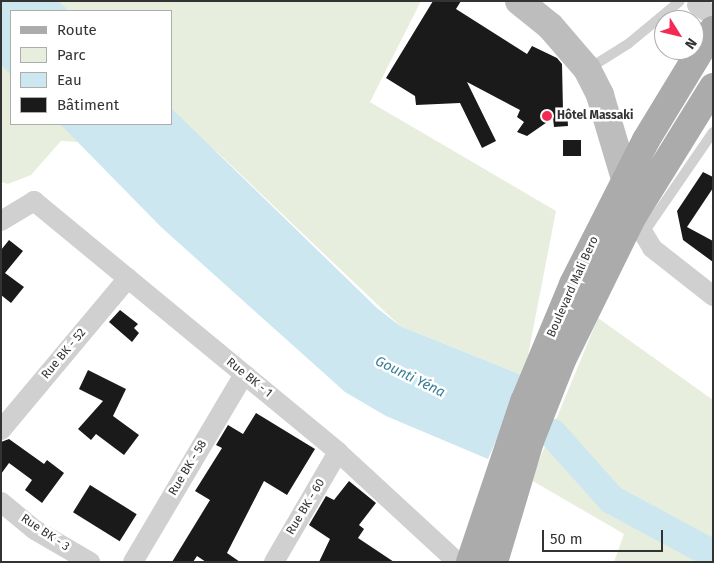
<!DOCTYPE html>
<html>
<head>
<meta charset="utf-8">
<style>
	body { margin:0 }
	#map { position:relative; width:714px; height:563px; overflow:hidden; background:#fff; font-family:"Fira Sans",sans-serif }
	div>[style] { position:absolute }
	.green>* { inset:0; background:#e8eede }
	.water>* { inset:0; background:#cce7f0 }
	.river>* { height:29px; margin:-14.5px; padding:0 14.5px; transform-origin:14.5px; border-radius:14.5px; background:#cce7f0 }
	.building>* { inset:0; background:#1a1a1a; transform-origin:0 0 }
	.lane>* { height:10px; margin:-5px; padding:0 5px; transform-origin:5px; border-radius:5px; background:#d0d0d0 }
	.street>* { height:20px; margin:-10px; padding:0 10px; transform-origin:10px; border-radius:10px; background:#d0d0d0 }
	.secondary>* { height:28px; margin:-14px; padding:0 14px; transform-origin:14px; border-radius:14px; background:#bdbdbd }
	.primary>* { height:28px; margin:-14px; padding:0 14px; transform-origin:14px; border-radius:14px; background:#ababab }
	.dots>* { width:14px; height:14px; translate:-50% -50%; box-sizing:border-box; border:2px solid #fff; border-radius:50% }
	span { translate:-50% -50%; white-space:nowrap; text-align:center; line-height:1.15; -webkit-text-stroke:5px #fff; paint-order:stroke }
	.poi-label { font-size:12px; color:#333; font-weight:700 }
	.left { translate:0 -50%; text-align:left }
	.street-label { font-size:12px; color:#333 }
	.water-label { font-size:14px; color:#367d96; font-style:italic }
	.frame { position:absolute; inset:0; border:2px solid #333; pointer-events:none }
	.legend { position:absolute; left:10px; top:10px; width:162px; height:115px; box-sizing:border-box; background:#fff; border:1px solid #adadad; margin:0; padding:6px 9px; list-style:none; font-size:15px; color:#333 }
	.legend li { display:flex; align-items:center; gap:10px; height:25px }
	.legend b { width:25px; border:1px solid #adadad }
	.north { position:absolute; left:654px; top:10px; width:50px; height:50px; box-sizing:border-box; background:#fff; border:1px solid #adadad; border-radius:50%; rotate:126deg; font-size:14px; font-weight:700; line-height:20px; text-align:center; color:#333 }
	.north::after { content:''; display:block; margin:auto; width:18px; height:22px; background:#f32b53; clip-path:polygon(50% 0,100% 100%,50% 72%,0 100%) }
	.scale { position:absolute; left:542px; top:530px; width:121px; height:22px; box-sizing:border-box; border:2px solid #333; border-top:0; padding-left:6px; font-size:15px; line-height:18px; white-space:nowrap; color:#333; -webkit-text-stroke:4px #fff; paint-order:stroke }
</style>
</head>
<body>
<div id="map">
	<div class="green">
		<i style="clip-path:polygon(evenodd,1px 1px,421px 1px,370px 102px,556px 211px,524px 376px,400px 326px,216px 151px,61px 141px,31px 175px,8px 184px,1px 182px,1px 1px,11px 11px,171px 11px,171px 124px,11px 124px,11px 11px)"></i>
		<i style="clip-path:polygon(598px 318px,713px 400px,713px 562px,614px 562px,624px 534px,531px 480px)"></i>
	</div>
	<div class="water">
		<i style="clip-path:polygon(1px 1px,58px 1px,69px 11px,11px 11px,11px 75px,1px 65px)"></i>
		<i style="clip-path:polygon(171px 108px,377px 308px,400px 326px,524px 376px,488px 459px,386px 416px,345px 392px,161px 227px,60px 124px,171px 124px)"></i>
	</div>
	<div class="river">
		<i style="left:511px;top:419px;width:43px;rotate:18.9deg"></i>
		<i style="left:552px;top:433px;width:89px;rotate:48.2deg"></i>
		<i style="left:611px;top:499px;width:116px;rotate:28.3deg"></i>
	</div>
	<div class="building">
		<i style="clip-path:polygon(433px 1px,461px 1px,456px 9px,527px 54px,532px 46px,557px 58px,562px 64px,563px 111px,567px 111px,568px 126px,554px 127px,553px 118px,527px 136px,517px 132px,524px 122px,517px 117px,520px 110px,467px 82px,496px 141px,482px 148px,460px 103px,416px 105px,415px 96px,386px 78px)"></i>
		<i style="left:581px;top:140px;width:16px;height:18px;rotate:90deg"></i>
		<i style="clip-path:polygon(703px 172px,713px 177px,713px 188px,687px 227px,713px 241px,713px 262px,683px 240px,677px 211px)"></i>
		<i style="clip-path:polygon(9px 240px,23px 251px,5px 273px,24px 287px,11px 303px,1px 295px,1px 250px)"></i>
		<i style="clip-path:polygon(120px 310px,138px 324px,134px 328px,139px 333px,132px 342px,109px 322px)"></i>
		<i style="clip-path:polygon(88px 370px,126px 389px,113px 416px,139px 435px,124px 455px,96px 434px,91px 440px,78px 429px,103px 401px,79px 389px)"></i>
		<i style="clip-path:polygon(256px 413px,315px 449px,287px 495px,264px 481px,227px 553px,240px 562px,206px 562px,197px 556px,193px 562px,172px 562px,210px 500px,195px 491px,222px 448px,216px 445px,228px 425px,243px 434px)"></i>
		<i style="clip-path:polygon(9px 439px,44px 464px,47px 460px,64px 473px,42px 503px,25px 490px,32px 480px,9px 463px,1px 474px,1px 442px)"></i>
		<i style="clip-path:polygon(349px 481px,376px 503px,359px 525px,364px 529px,358px 538px,394px 562px,319px 562px,330px 539px,309px 525px,326px 496px,334px 500px)"></i>
		<i style="left:90px;top:485px;width:55px;height:32px;rotate:32deg"></i>
	</div>
	<div class="lane">
		<i style="left:588px;top:69px;width:47px;rotate:-32deg"></i>
		<i style="left:628px;top:44px;width:67px;rotate:-39.6deg"></i>
		<i style="left:645px;top:231px;width:120px;rotate:-55.5deg"></i>
	</div>
	<div class="street">
		<i style="left:697px;top:5px;width:19px;rotate:35deg"></i>
		<i style="left:633px;top:216px;width:37px;rotate:59deg"></i>
		<i style="left:652px;top:248px;width:78px;rotate:38.2deg"></i>
		<i style="left:1px;top:221px;width:39px;rotate:-31deg"></i>
		<i style="left:34px;top:201px;width:394px;rotate:39.5deg"></i>
		<i style="left:338px;top:452px;width:162px;rotate:42.7deg"></i>
		<i style="left:1px;top:430px;width:198px;rotate:-50.1deg"></i>
		<i style="left:1px;top:502px;width:44px;rotate:39.5deg"></i>
		<i style="left:35px;top:530px;width:64px;rotate:30.2deg"></i>
		<i style="left:133px;top:562px;width:218px;rotate:-59.4deg"></i>
		<i style="left:274px;top:562px;width:127px;rotate:-59.8deg"></i>
	</div>
	<div class="secondary">
		<i style="left:519px;top:1px;width:40px;rotate:39deg"></i>
		<i style="left:550px;top:26px;width:57px;rotate:49.3deg"></i>
		<i style="left:587px;top:69px;width:29px;rotate:63deg"></i>
		<i style="left:600px;top:95px;width:88px;rotate:73.4deg"></i>
	</div>
	<div class="primary">
		<i style="left:470px;top:562px;width:169px;rotate:-71.4deg"></i>
		<i style="left:524px;top:402px;width:128px;rotate:-67.4deg"></i>
		<i style="left:573px;top:284px;width:161px;rotate:-63.1deg"></i>
		<i style="left:646px;top:140px;width:129px;rotate:-58.7deg"></i>
		<i style="left:494px;top:562px;width:126px;rotate:-73.4deg"></i>
		<i style="left:530px;top:441px;width:87px;rotate:-68.4deg"></i>
		<i style="left:562px;top:360px;width:161px;rotate:-63.8deg"></i>
		<i style="left:633px;top:216px;width:152px;rotate:-58.2deg"></i>
	</div>
	<div class="dots">
		<i style="left:547px;top:116px;background:#f32b53"></i>
	</div>
	<div class="poi-label">
		<span class="left" style="left:557px;top:116px">Hôtel Massaki</span>
	</div>
	<div class="street-label">
		<span style="left:573px;top:287px;rotate:-66deg">Boulevard Mali Bero</span>
		<span style="left:64px;top:354px;rotate:-50deg">Rue BK - 52</span>
		<span style="left:249px;top:378px;rotate:39deg">Rue BK - 1</span>
		<span style="left:188px;top:468px;rotate:-59deg">Rue BK - 58</span>
		<span style="left:306px;top:507px;rotate:-59deg">Rue BK - 60</span>
		<span style="left:45px;top:533px;rotate:34deg">Rue BK - 3</span>
	</div>
	<div class="water-label">
		<span style="left:410px;top:377px;rotate:26deg">Gounti Yéna</span>
	</div>
	<div class="frame"></div>
	<ul class="legend">
	<li><b style="height:6px;background:#ababab"></b>Route</li>
	<li><b style="height:14px;background:#e8eede"></b>Parc</li>
	<li><b style="height:14px;background:#cce7f0"></b>Eau</li>
	<li><b style="height:14px;background:#1a1a1a"></b>Bâtiment</li>
	</ul>
	<div class="north">N</div>
	<div class="scale">50 m</div>
</div>
</body>
</html>
